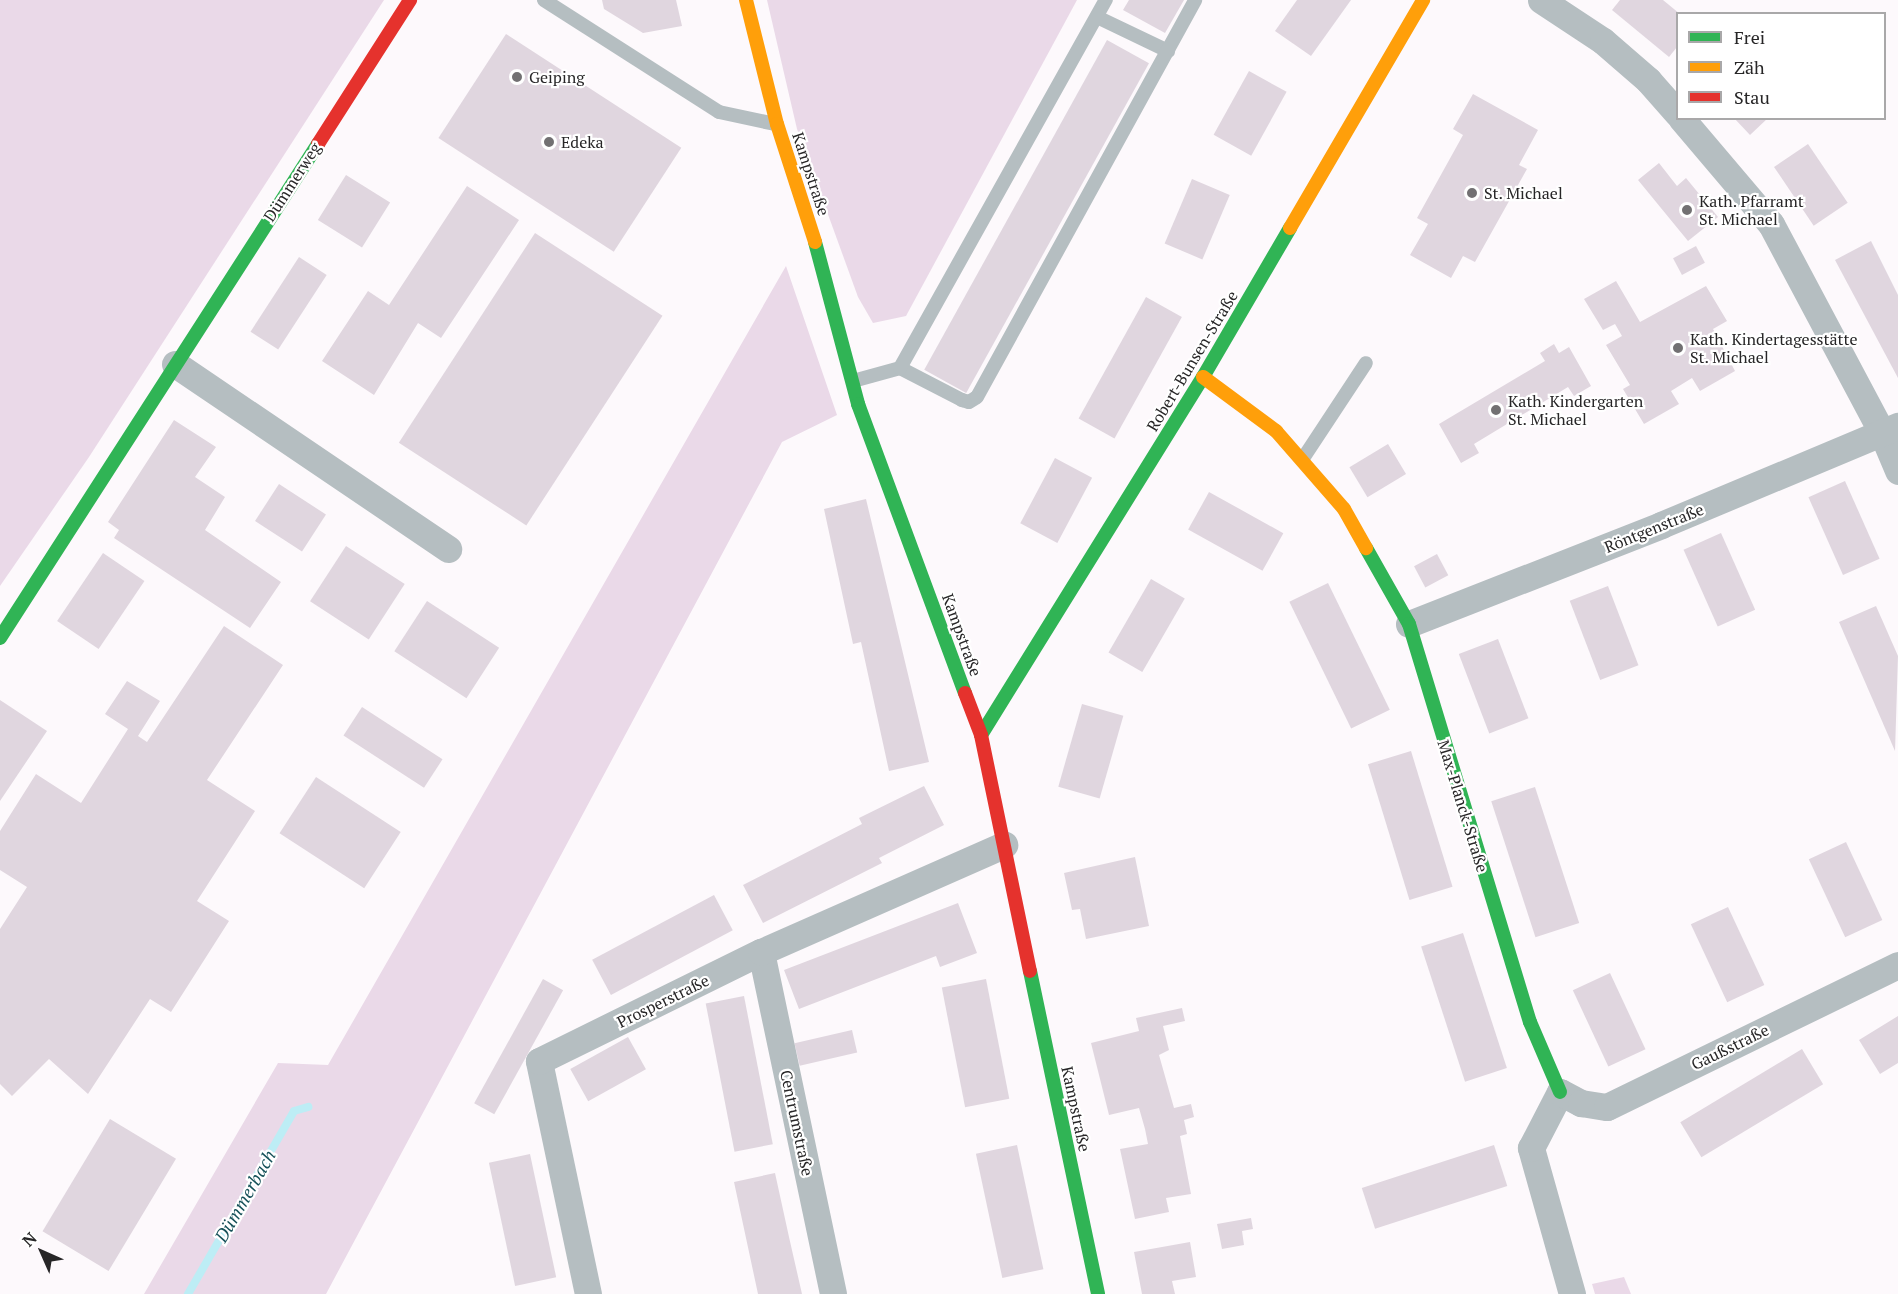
<!DOCTYPE html>
<html>
<head>
<meta charset="utf-8">
<style>
	body { margin:0 }
	#map { position:relative; width:1898px; height:1294px; overflow:hidden; background:#fdf9fc; font-family:"PT Serif",serif }
	div>[style] { position:absolute }
	.green>* { inset:0; background:#ead9e8 }
	.stream>* { height:8px; margin:-4px; padding:0 4px; transform-origin:4px; border-radius:4px; background:#bdedf5 }
	.building>* { inset:0; background:#e0d6df; transform-origin:0 0 }
	.lane>* { height:14px; margin:-7px; padding:0 7px; transform-origin:7px; border-radius:7px; background:#b5bec1 }
	.street>* { height:27px; margin:-13.5px; padding:0 13.5px; transform-origin:13.5px; border-radius:13.5px; background:#b5bec1 }
	.fast>* { height:14px; margin:-7px; padding:0 7px; transform-origin:7px; border-radius:7px; background:#30b455 }
	.slow>* { height:14px; margin:-7px; padding:0 7px; transform-origin:7px; border-radius:7px; background:#ff9f0a }
	.jam>* { height:14px; margin:-7px; padding:0 7px; transform-origin:7px; border-radius:7px; background:#e5322d }
	.dots>* { width:16px; height:16px; translate:-50% -50%; box-sizing:border-box; border:3px solid #fff; border-radius:50% }
	span { translate:-50% -50%; white-space:nowrap; text-align:center; line-height:1.15; -webkit-text-stroke:4.5px #fff; paint-order:stroke }
	.poi-label { font-size:16px; color:#272627 }
	.left { translate:0 -50%; text-align:left }
	.street-label { font-size:16px; color:#272627 }
	.water-label { font-size:18px; color:#165159; font-style:italic }
	.legend { position:absolute; left:1676px; top:12px; width:210px; height:108px; box-sizing:border-box; background:#fff; border:2px solid #a9a8a9; margin:0; padding:8px 10px; list-style:none; font-size:18px; color:#272627 }
	.legend li { display:flex; align-items:center; gap:12px; height:30px }
	.legend b { width:30px; border:2px solid #a9a8a9 }
	.north { position:absolute; left:12px; top:1222px; width:60px; height:60px; -webkit-text-stroke:4px #fff; paint-order:stroke; rotate:315deg; font-size:16px; font-weight:700; line-height:24px; text-align:center; color:#272627 }
	.north::after { content:''; display:block; margin:auto; width:21px; height:27px; background:#272627; clip-path:polygon(50% 0,100% 100%,50% 72%,0 100%) }
</style>
</head>
<body>
<div id="map">
	<div class="green">
		<i style="clip-path:polygon(0 0,384px 0,89px 457px,0 586px)"></i>
		<i style="clip-path:polygon(767px 0,1077px 0,906px 316px,873px 323px,858px 297px,797px 129px)"></i>
		<i style="clip-path:polygon(786px 266px,837px 415px,782px 442px,326px 1294px,144px 1294px,278px 1063px,328px 1065px)"></i>
		<i style="clip-path:polygon(1624px 1277px,1631px 1294px,1595px 1294px,1592px 1284px)"></i>
	</div>
	<div class="stream">
		<i style="left:188px;top:1294px;width:211px;rotate:-59.9deg"></i>
		<i style="left:294px;top:1111px;width:15px;rotate:-16deg"></i>
	</div>
	<div class="building">
		<i style="clip-path:polygon(602px 0,676px 0,682px 26px,643px 33px,604px 9px)"></i>
		<i style="clip-path:polygon(1129px 0,1184px 0,1165px 33px,1123px 10px)"></i>
		<i style="clip-path:polygon(1297px 0,1351px 0,1311px 56px,1275px 31px)"></i>
		<i style="clip-path:polygon(1620px 0,1663px 0,1680px 14px,1677px 47px,1669px 57px,1612px 10px)"></i>
		<i style="left:506px;top:34px;width:209px;height:124px;rotate:33deg"></i>
		<i style="left:1107px;top:40px;width:48px;height:377px;rotate:29deg"></i>
		<i style="left:1249px;top:71px;width:43px;height:73px;rotate:29deg"></i>
		<i style="clip-path:polygon(1473px 94px,1538px 130px,1519px 165px,1527px 169px,1475px 262px,1463px 256px,1451px 278px,1410px 255px,1428px 224px,1417px 218px,1463px 135px,1453px 129px)"></i>
		<i style="clip-path:polygon(1734px 118px,1768px 118px,1750px 135px)"></i>
		<i style="left:1808px;top:144px;width:71px;height:41px;rotate:56deg"></i>
		<i style="clip-path:polygon(1659px 163px,1677px 186px,1686px 178px,1718px 217px,1688px 241px,1638px 180px)"></i>
		<i style="left:346px;top:175px;width:52px;height:53px;rotate:32deg"></i>
		<i style="left:1192px;top:179px;width:41px;height:70px;rotate:23deg"></i>
		<i style="clip-path:polygon(467px 186px,519px 220px,441px 338px,418px 323px,374px 395px,322px 361px,368px 291px,389px 305px)"></i>
		<i style="left:535px;top:233px;width:152px;height:250px;rotate:33deg"></i>
		<i style="clip-path:polygon(1871px 241px,1898px 295px,1898px 378px,1835px 260px)"></i>
		<i style="left:1696px;top:246px;width:19px;height:26px;rotate:62deg"></i>
		<i style="left:299px;top:257px;width:33px;height:89px;rotate:33deg"></i>
		<i style="clip-path:polygon(1616px 281px,1640px 322px,1706px 286px,1727px 321px,1713px 329px,1735px 371px,1700px 391px,1692px 378px,1671px 391px,1679px 404px,1644px 424px,1623px 389px,1630px 385px,1606px 345px,1622px 336px,1615px 324px,1603px 330px,1584px 299px)"></i>
		<i style="left:1146px;top:297px;width:41px;height:139px;rotate:29deg"></i>
		<i style="clip-path:polygon(1554px 344px,1559px 353px,1569px 347px,1591px 386px,1574px 396px,1568px 387px,1474px 444px,1479px 453px,1461px 463px,1439px 424px,1545px 361px,1540px 353px)"></i>
		<i style="clip-path:polygon(174px 420px,216px 447px,195px 477px,225px 497px,205px 530px,281px 582px,250px 628px,114px 538px,119px 530px,108px 522px)"></i>
		<i style="left:1388px;top:444px;width:35px;height:45px;rotate:59deg"></i>
		<i style="left:1055px;top:458px;width:42px;height:74px;rotate:28deg"></i>
		<i style="left:1845px;top:481px;width:85px;height:40px;rotate:66deg"></i>
		<i style="left:279px;top:484px;width:56px;height:44px;rotate:33deg"></i>
		<i style="left:1209px;top:492px;width:85px;height:43px;rotate:29deg"></i>
		<i style="clip-path:polygon(866px 499px,929px 762px,889px 771px,861px 642px,853px 644px,824px 509px)"></i>
		<i style="left:1721px;top:533px;width:84px;height:41px;rotate:66deg"></i>
		<i style="left:346px;top:546px;width:70px;height:66px;rotate:33deg"></i>
		<i style="left:103px;top:553px;width:50px;height:82px;rotate:34deg"></i>
		<i style="left:1437px;top:554px;width:24px;height:26px;rotate:62deg"></i>
		<i style="left:1151px;top:579px;width:39px;height:85px;rotate:30deg"></i>
		<i style="left:1328px;top:583px;width:141px;height:43px;rotate:64deg"></i>
		<i style="left:1608px;top:586px;width:85px;height:41px;rotate:69deg"></i>
		<i style="left:427px;top:601px;width:86px;height:60px;rotate:33deg"></i>
		<i style="clip-path:polygon(1876px 606px,1898px 656px,1895px 751px,1839px 622px)"></i>
		<i style="clip-path:polygon(224px 626px,283px 665px,207px 780px,255px 811px,197px 901px,229px 921px,171px 1012px,150px 999px,88px 1094px,49px 1059px,12px 1096px,0 1084px,0 929px,27px 887px,0 870px,0 831px,36px 774px,81px 803px,128px 729px,105px 714px,127px 681px,160px 701px,138px 736px,147px 742px)"></i>
		<i style="left:1498px;top:639px;width:85px;height:42px;rotate:69deg"></i>
		<i style="clip-path:polygon(0 700px,47px 731px,0 801px)"></i>
		<i style="left:1082px;top:704px;width:43px;height:86px;rotate:16deg"></i>
		<i style="left:362px;top:707px;width:96px;height:34px;rotate:33deg"></i>
		<i style="left:1411px;top:751px;width:142px;height:45px;rotate:73deg"></i>
		<i style="left:316px;top:777px;width:101px;height:67px;rotate:33deg"></i>
		<i style="clip-path:polygon(924px 786px,944px 825px,879px 858px,882px 863px,763px 923px,743px 885px,862px 824px,859px 818px)"></i>
		<i style="left:1535px;top:787px;width:143px;height:46px;rotate:72deg"></i>
		<i style="left:1846px;top:842px;width:86px;height:41px;rotate:65deg"></i>
		<i style="clip-path:polygon(1135px 857px,1149px 926px,1086px 939px,1080px 909px,1072px 910px,1064px 873px)"></i>
		<i style="left:714px;top:895px;width:40px;height:138px;rotate:62deg"></i>
		<i style="clip-path:polygon(958px 903px,977px 953px,940px 967px,936px 956px,799px 1009px,784px 970px)"></i>
		<i style="left:1728px;top:907px;width:86px;height:41px;rotate:65deg"></i>
		<i style="left:1463px;top:933px;width:142px;height:44px;rotate:72deg"></i>
		<i style="left:1610px;top:973px;width:84px;height:41px;rotate:65deg"></i>
		<i style="left:543px;top:979px;width:23px;height:142px;rotate:29deg"></i>
		<i style="left:986px;top:979px;width:122px;height:45px;rotate:79deg"></i>
		<i style="left:744px;top:996px;width:151px;height:39px;rotate:79deg"></i>
		<i style="clip-path:polygon(1182px 1008px,1185px 1021px,1163px 1026px,1169px 1050px,1159px 1055px,1174px 1108px,1191px 1104px,1194px 1117px,1184px 1120px,1187px 1134px,1180px 1136px,1191px 1194px,1166px 1198px,1169px 1212px,1135px 1219px,1120px 1149px,1148px 1144px,1145px 1129px,1139px 1108px,1109px 1115px,1091px 1043px,1139px 1031px,1136px 1018px)"></i>
		<i style="clip-path:polygon(1898px 1016px,1898px 1063px,1880px 1074px,1859px 1040px)"></i>
		<i style="left:852px;top:1030px;width:23px;height:59px;rotate:77deg"></i>
		<i style="left:628px;top:1037px;width:37px;height:66px;rotate:61deg"></i>
		<i style="left:1802px;top:1049px;width:41px;height:142px;rotate:59deg"></i>
		<i style="left:110px;top:1119px;width:77px;height:131px;rotate:31deg"></i>
		<i style="left:1017px;top:1145px;width:127px;height:42px;rotate:78deg"></i>
		<i style="left:1494px;top:1145px;width:43px;height:139px;rotate:72deg"></i>
		<i style="left:530px;top:1154px;width:126px;height:42px;rotate:78deg"></i>
		<i style="clip-path:polygon(775px 1173px,789px 1237px,802px 1294px,758px 1294px,734px 1182px)"></i>
		<i style="clip-path:polygon(1251px 1218px,1253px 1229px,1242px 1231px,1244px 1245px,1222px 1249px,1217px 1224px)"></i>
		<i style="clip-path:polygon(1190px 1242px,1196px 1277px,1172px 1281px,1175px 1294px,1142px 1294px,1134px 1252px)"></i>
	</div>
	<div class="lane">
		<i style="left:544px;top:0;width:208px;rotate:32.6deg"></i>
		<i style="left:719px;top:112px;width:57px;rotate:12.1deg"></i>
		<i style="left:1097px;top:17px;width:79px;rotate:25.6deg"></i>
		<i style="left:900px;top:368px;width:70px;rotate:27.3deg"></i>
		<i style="left:962px;top:400px;width:7px;rotate:16deg"></i>
		<i style="left:969px;top:402px;width:9px;rotate:-32deg"></i>
		<i style="left:977px;top:397px;width:453px;rotate:-61.2deg"></i>
		<i style="left:853px;top:381px;width:49px;rotate:-15.5deg"></i>
		<i style="left:900px;top:368px;width:422px;rotate:-60.8deg"></i>
		<i style="left:1302px;top:460px;width:116px;rotate:-56.6deg"></i>
	</div>
	<div class="street">
		<i style="left:1541px;top:0;width:74px;rotate:33.5deg"></i>
		<i style="left:1603px;top:41px;width:60px;rotate:40.9deg"></i>
		<i style="left:1648px;top:80px;width:45px;rotate:48.6deg"></i>
		<i style="left:1681px;top:118px;width:139px;rotate:49.7deg"></i>
		<i style="left:1771px;top:224px;width:239px;rotate:62deg"></i>
		<i style="left:1883px;top:435px;width:39px;rotate:67deg"></i>
		<i style="left:175px;top:364px;width:330px;rotate:34.1deg"></i>
		<i style="left:1409px;top:624px;width:271px;rotate:-21.4deg"></i>
		<i style="left:1661px;top:525px;width:257px;rotate:-22.7deg"></i>
		<i style="left:761px;top:952px;width:349px;rotate:78.1deg"></i>
		<i style="left:588px;top:1294px;width:238px;rotate:-101.9deg"></i>
		<i style="left:539px;top:1061px;width:247px;rotate:-26.2deg"></i>
		<i style="left:761px;top:952px;width:266px;rotate:-23.8deg"></i>
		<i style="left:1572px;top:1294px;width:152px;rotate:-105.7deg"></i>
		<i style="left:1531px;top:1148px;width:63px;rotate:-62.6deg"></i>
		<i style="left:1560px;top:1092px;width:24px;rotate:28deg"></i>
		<i style="left:1581px;top:1103px;width:26px;rotate:9deg"></i>
		<i style="left:1607px;top:1107px;width:324px;rotate:-26deg"></i>
	</div>
	<div class="fast">
		<i style="left:815px;top:242px;width:168px;rotate:75.1deg"></i>
		<i style="left:858px;top:404px;width:308px;rotate:69.7deg"></i>
		<i style="left:1366px;top:548px;width:87px;rotate:60.5deg"></i>
		<i style="left:1409px;top:624px;width:416px;rotate:73.1deg"></i>
		<i style="left:1530px;top:1022px;width:76px;rotate:66.8deg"></i>
		<i style="left:0;top:638px;width:588px;rotate:-57.23deg"></i>
		<i style="left:981px;top:735px;width:421px;rotate:-58.2deg"></i>
		<i style="left:1203px;top:377px;width:173px;rotate:-59.7deg"></i>
		<i style="left:1030px;top:971px;width:330px;rotate:78.1deg"></i>
	</div>
	<div class="slow">
		<i style="left:746px;top:0;width:128px;rotate:76deg"></i>
		<i style="left:777px;top:124px;width:124px;rotate:72.1deg"></i>
		<i style="left:1290px;top:228px;width:264px;rotate:-59.7deg"></i>
		<i style="left:1203px;top:377px;width:91px;rotate:36.5deg"></i>
		<i style="left:1276px;top:431px;width:103px;rotate:48.9deg"></i>
		<i style="left:1344px;top:509px;width:45px;rotate:60.6deg"></i>
	</div>
	<div class="jam">
		<i style="left:318px;top:144px;width:171px;rotate:-57.4deg"></i>
		<i style="left:965px;top:693px;width:45px;rotate:69.1deg"></i>
		<i style="left:981px;top:735px;width:241px;rotate:78.3deg"></i>
	</div>
	<div class="dots">
		<i style="left:517px;top:77px;background:#727072"></i>
		<i style="left:549px;top:142px;background:#727072"></i>
		<i style="left:1472px;top:193px;background:#727072"></i>
		<i style="left:1687px;top:210px;background:#727072"></i>
		<i style="left:1678px;top:348px;background:#727072"></i>
		<i style="left:1496px;top:410px;background:#727072"></i>
	</div>
	<div class="poi-label">
		<span class="left" style="left:529px;top:77px">Geiping</span>
		<span class="left" style="left:561px;top:142px">Edeka</span>
		<span class="left" style="left:1484px;top:193px">St. Michael</span>
		<span class="left" style="left:1699px;top:210px">Kath. Pfarramt<br>St. Michael</span>
		<span class="left" style="left:1690px;top:348px">Kath. Kindertagesstätte<br>St. Michael</span>
		<span class="left" style="left:1508px;top:410px">Kath. Kindergarten<br>St. Michael</span>
	</div>
	<div class="street-label">
		<span style="left:811px;top:174px;rotate:72deg">Kampstraße</span>
		<span style="left:292px;top:182px;rotate:-57deg">Dümmerweg</span>
		<span style="left:1192px;top:361px;rotate:-59deg">Robert-Bunsen-Straße</span>
		<span style="left:1654px;top:528px;rotate:-22deg">Röntgenstraße</span>
		<span style="left:962px;top:635px;rotate:70deg">Kampstraße</span>
		<span style="left:1463px;top:806px;rotate:73deg">Max-Planck-Straße</span>
		<span style="left:663px;top:1001px;rotate:-26deg">Prosperstraße</span>
		<span style="left:1730px;top:1047px;rotate:-26deg">Gaußstraße</span>
		<span style="left:1076px;top:1109px;rotate:78deg">Kampstraße</span>
		<span style="left:797px;top:1123px;rotate:78deg">Centrumstraße</span>
	</div>
	<div class="water-label">
		<span style="left:245px;top:1196px;rotate:-60deg">Dümmerbach</span>
	</div>
	<ul class="legend">
	<li><b style="height:8px;background:#30b455"></b>Frei</li>
	<li><b style="height:8px;background:#ff9f0a"></b>Zäh</li>
	<li><b style="height:8px;background:#e5322d"></b>Stau</li>
	</ul>
	<div class="north">N</div>
</div>
</body>
</html>
